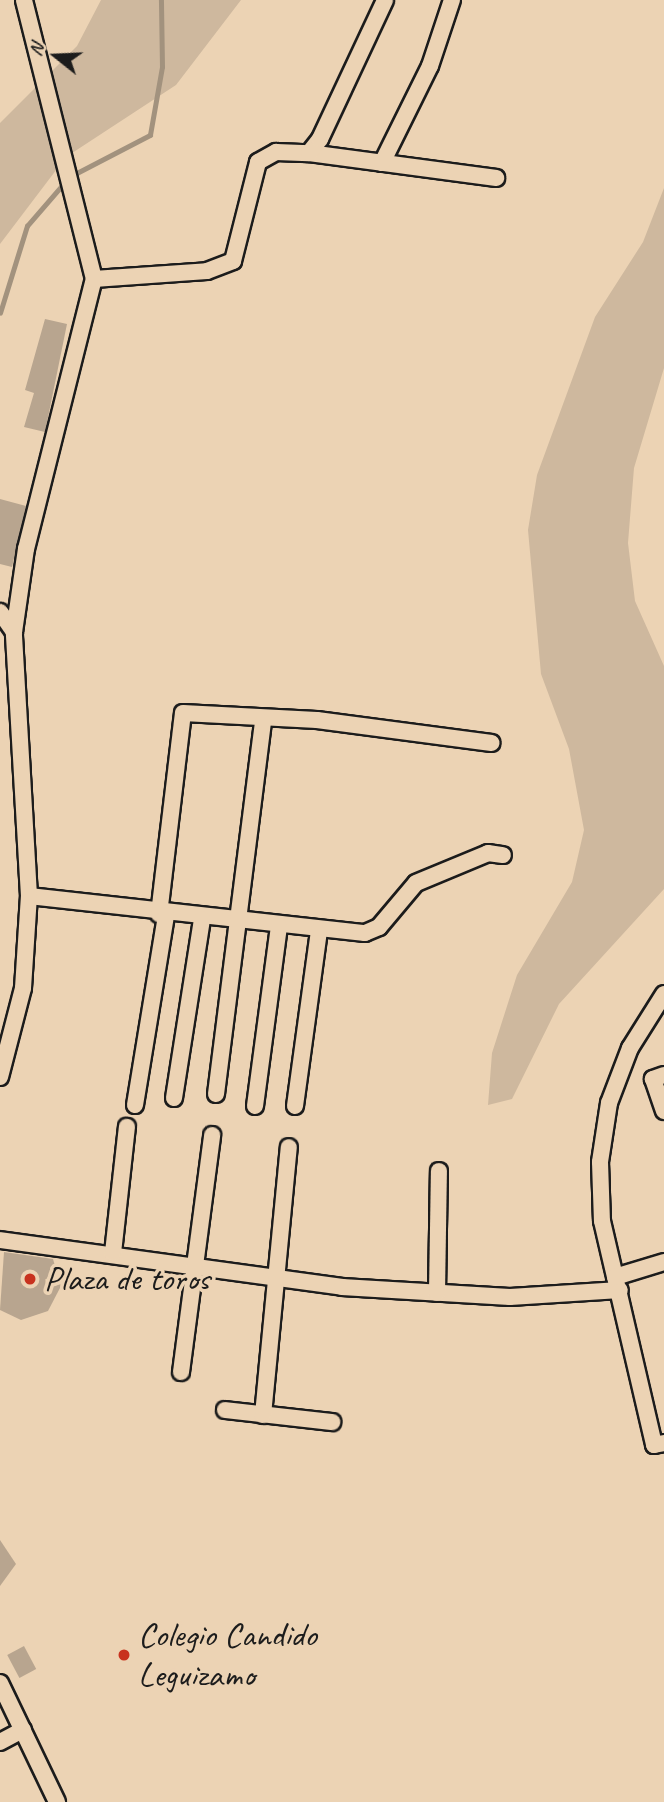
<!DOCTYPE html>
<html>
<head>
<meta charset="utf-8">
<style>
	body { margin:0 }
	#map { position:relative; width:664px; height:1802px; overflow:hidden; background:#ecd3b4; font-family:Caveat,sans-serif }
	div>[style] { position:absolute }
	.green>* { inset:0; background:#ceb89e }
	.stream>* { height:4.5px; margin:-2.25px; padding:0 2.25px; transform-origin:2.25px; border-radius:2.25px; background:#a2927e }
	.building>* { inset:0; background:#b8a58f; transform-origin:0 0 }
	.roads { filter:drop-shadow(2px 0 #1c1c1c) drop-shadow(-2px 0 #1c1c1c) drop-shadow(0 2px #1c1c1c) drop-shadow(0 -2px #1c1c1c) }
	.minor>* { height:16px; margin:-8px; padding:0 8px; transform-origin:8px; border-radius:8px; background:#ecd3b4 }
	.dots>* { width:19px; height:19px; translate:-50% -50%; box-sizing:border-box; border:4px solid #ecd3b4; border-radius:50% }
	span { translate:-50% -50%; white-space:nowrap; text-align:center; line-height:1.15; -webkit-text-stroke:7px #ecd3b4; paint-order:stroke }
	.poi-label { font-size:35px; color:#1c1c1c }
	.left { translate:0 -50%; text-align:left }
	.north { position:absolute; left:21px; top:21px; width:70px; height:70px; -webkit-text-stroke:5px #ecd3b4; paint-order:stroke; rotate:288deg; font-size:19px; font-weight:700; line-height:28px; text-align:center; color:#1c1c1c }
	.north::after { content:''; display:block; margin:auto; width:24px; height:32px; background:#1c1c1c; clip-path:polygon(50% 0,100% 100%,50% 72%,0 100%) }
</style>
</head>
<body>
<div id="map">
	<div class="green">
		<i style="clip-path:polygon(101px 0,241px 0,176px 85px,66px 157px,0 244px,0 123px,77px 46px)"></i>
		<i style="clip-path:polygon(664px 188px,664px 368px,634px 468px,628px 543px,635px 601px,664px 666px,664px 889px,559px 1004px,512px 1099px,488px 1105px,492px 1053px,517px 975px,572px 882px,584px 830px,569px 749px,541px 674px,528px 530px,537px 475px,595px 317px,643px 242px)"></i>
	</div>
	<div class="stream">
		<i style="left:71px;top:176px;width:89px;rotate:-27.4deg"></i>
		<i style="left:150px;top:135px;width:69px;rotate:-80deg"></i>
		<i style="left:162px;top:67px;width:67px;rotate:-90.9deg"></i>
		<i style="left:0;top:313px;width:91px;rotate:-72.8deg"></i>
		<i style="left:27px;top:226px;width:58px;rotate:-49.2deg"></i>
	</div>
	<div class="building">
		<i style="clip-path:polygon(45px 319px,67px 324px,45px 432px,24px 427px,34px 393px,25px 390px)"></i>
		<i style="clip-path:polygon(0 499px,26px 506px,12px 567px,0 564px)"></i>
		<i style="clip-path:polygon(4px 1252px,53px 1259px,61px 1286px,48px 1311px,21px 1320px,0 1310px)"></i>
		<i style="clip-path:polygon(0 1540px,16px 1564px,0 1586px)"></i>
		<i style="left:24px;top:1646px;width:26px;height:19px;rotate:62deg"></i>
	</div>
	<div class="roads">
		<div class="minor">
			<i style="left:309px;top:153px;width:189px;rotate:7.6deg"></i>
			<i style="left:382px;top:163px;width:108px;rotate:-63.7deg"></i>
			<i style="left:430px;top:66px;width:70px;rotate:-71.6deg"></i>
			<i style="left:94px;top:279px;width:113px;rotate:-4deg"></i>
			<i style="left:207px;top:271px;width:28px;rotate:-21deg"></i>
			<i style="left:233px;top:261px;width:102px;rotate:-75.8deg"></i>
			<i style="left:258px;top:162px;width:21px;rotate:-29deg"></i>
			<i style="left:276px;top:152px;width:33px;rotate:2deg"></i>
			<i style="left:309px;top:153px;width:18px;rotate:-52deg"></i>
			<i style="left:320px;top:139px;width:153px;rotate:-64.9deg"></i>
			<i style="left:0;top:612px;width:24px;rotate:55deg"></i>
			<i style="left:29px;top:896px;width:338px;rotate:6.3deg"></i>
			<i style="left:365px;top:933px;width:15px;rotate:-23deg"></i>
			<i style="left:379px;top:927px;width:57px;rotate:-49.9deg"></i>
			<i style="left:416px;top:883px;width:78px;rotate:-22.6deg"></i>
			<i style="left:488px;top:853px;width:15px;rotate:8deg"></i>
			<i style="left:159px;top:914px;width:202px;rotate:-83.2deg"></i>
			<i style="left:183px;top:713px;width:134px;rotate:3deg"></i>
			<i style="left:317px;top:720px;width:176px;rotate:7.5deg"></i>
			<i style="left:664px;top:994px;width:64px;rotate:122.2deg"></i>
			<i style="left:630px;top:1048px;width:59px;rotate:110.9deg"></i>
			<i style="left:609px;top:1103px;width:60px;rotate:98.7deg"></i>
			<i style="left:600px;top:1162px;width:59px;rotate:88.1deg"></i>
			<i style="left:602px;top:1221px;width:230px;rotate:76.9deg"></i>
			<i style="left:654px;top:1445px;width:10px;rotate:-11deg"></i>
			<i style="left:664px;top:1075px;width:12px;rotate:160deg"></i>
			<i style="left:653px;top:1079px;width:34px;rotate:71deg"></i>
			<i style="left:0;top:1077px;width:92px;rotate:-75.5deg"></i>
			<i style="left:23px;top:988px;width:92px;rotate:-86.3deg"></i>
			<i style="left:29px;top:896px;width:264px;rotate:-93.3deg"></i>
			<i style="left:14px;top:632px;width:84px;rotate:-81.8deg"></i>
			<i style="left:26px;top:549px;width:278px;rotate:-75.9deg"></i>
			<i style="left:94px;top:279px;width:288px;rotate:-104.1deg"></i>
			<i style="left:216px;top:1094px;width:375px;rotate:-82.8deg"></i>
			<i style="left:174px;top:1098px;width:181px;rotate:-81.1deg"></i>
			<i style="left:135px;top:1105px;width:193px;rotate:-80.7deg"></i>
			<i style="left:255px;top:1106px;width:181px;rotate:-82.4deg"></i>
			<i style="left:295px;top:1106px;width:177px;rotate:-82.2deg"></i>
			<i style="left:0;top:1240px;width:345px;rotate:7.8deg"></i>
			<i style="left:342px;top:1287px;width:168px;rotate:3.4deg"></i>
			<i style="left:510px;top:1297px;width:110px;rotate:-3.6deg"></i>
			<i style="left:113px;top:1253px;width:127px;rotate:-83.7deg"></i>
			<i style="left:615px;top:1277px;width:51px;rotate:-17deg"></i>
			<i style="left:437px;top:1293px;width:122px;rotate:-89.1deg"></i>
			<i style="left:181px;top:1372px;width:239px;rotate:-82.5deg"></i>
			<i style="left:225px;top:1410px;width:108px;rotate:6.4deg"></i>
			<i style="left:263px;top:1415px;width:269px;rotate:-84.5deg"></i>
			<i style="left:0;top:1683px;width:132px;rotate:64.4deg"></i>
			<i style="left:0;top:1742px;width:26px;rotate:-28deg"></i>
		</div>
	</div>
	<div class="dots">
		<i style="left:30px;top:1279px;background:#c8321e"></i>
		<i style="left:124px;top:1655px;background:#c8321e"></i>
	</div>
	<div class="poi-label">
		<span class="left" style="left:44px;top:1279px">Plaza de toros</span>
		<span class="left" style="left:138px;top:1655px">Colegio Candido<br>Leguizamo</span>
	</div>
	<div class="north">N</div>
</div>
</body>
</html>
